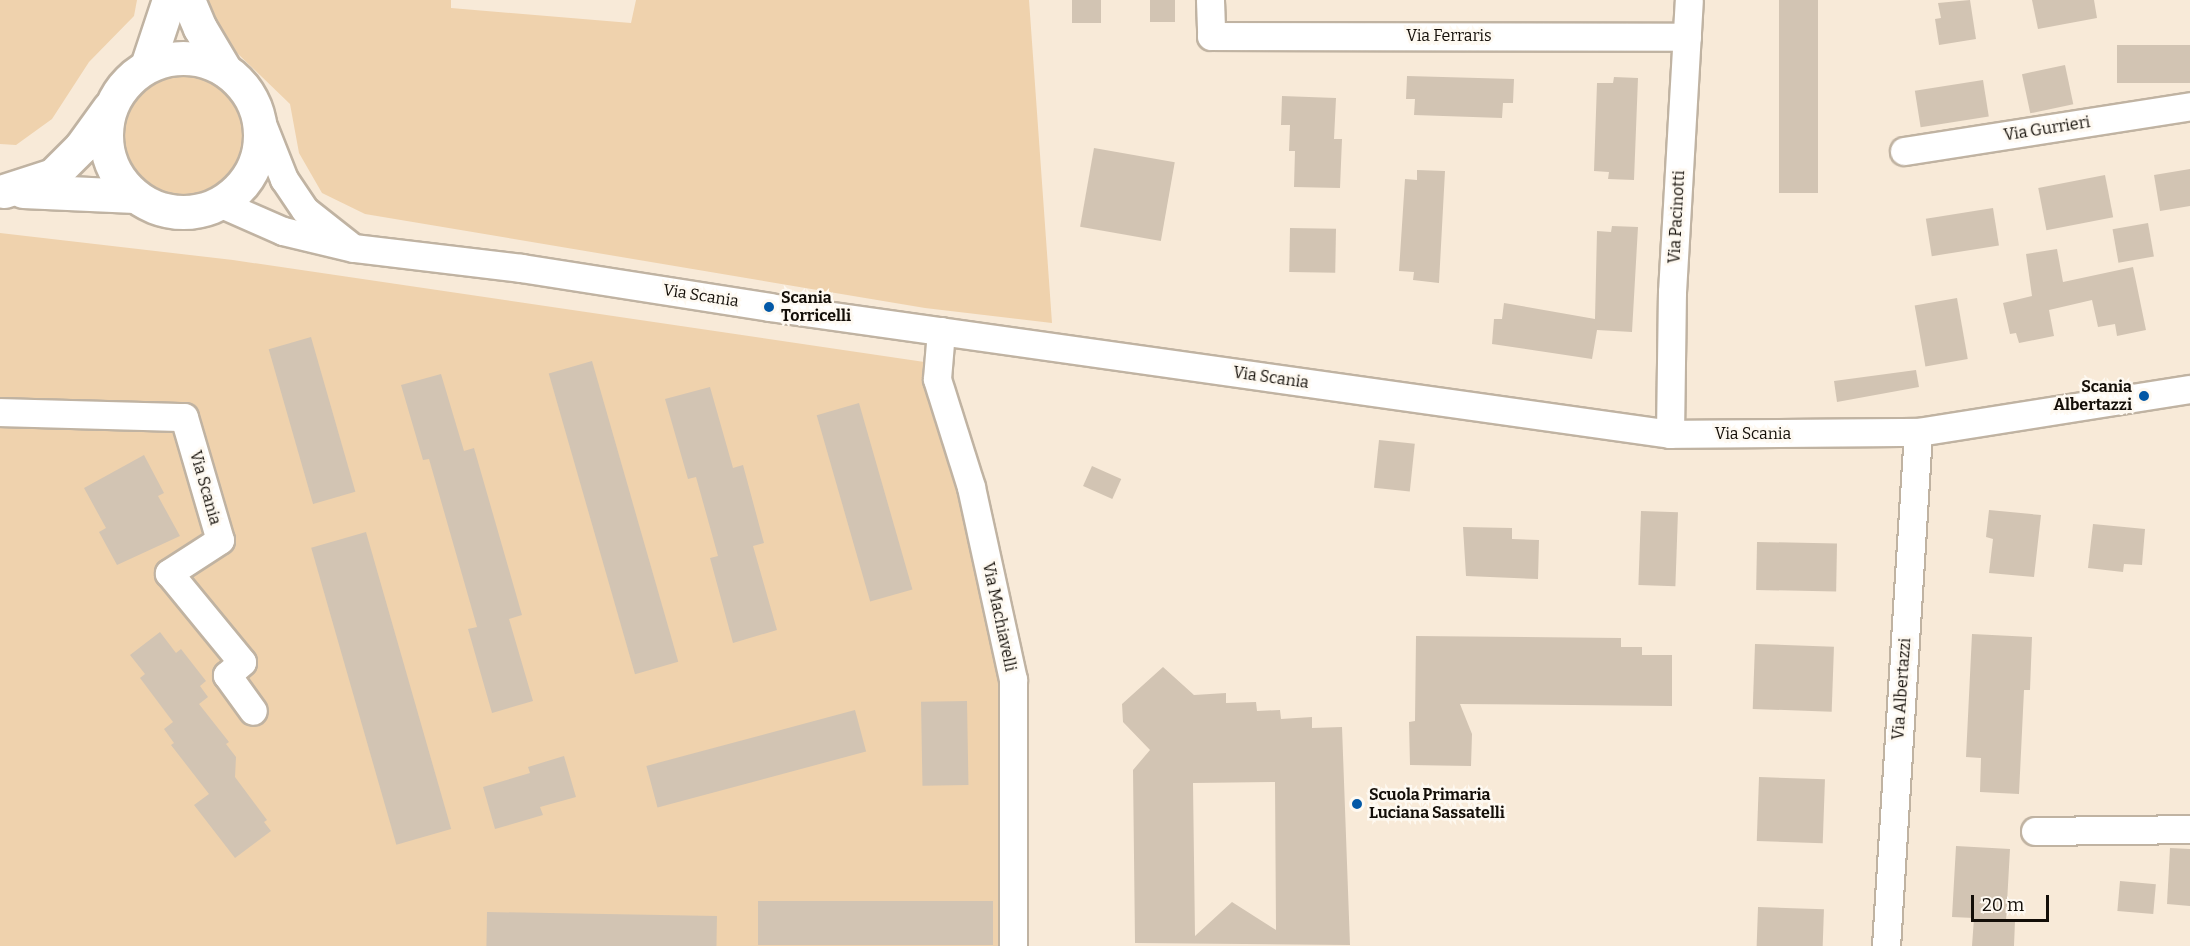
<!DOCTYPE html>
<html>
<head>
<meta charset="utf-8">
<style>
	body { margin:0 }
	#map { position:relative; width:2190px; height:946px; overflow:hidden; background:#f8ead8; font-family:Bitter,serif }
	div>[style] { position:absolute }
	.green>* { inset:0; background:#efd2ad }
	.round { border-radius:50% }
	.building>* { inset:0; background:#d2c4b3; transform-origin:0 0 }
	.roads { filter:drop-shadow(2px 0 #c0b3a2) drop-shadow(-2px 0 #c0b3a2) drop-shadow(0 2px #c0b3a2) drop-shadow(0 -2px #c0b3a2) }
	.minor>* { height:27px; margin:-13.5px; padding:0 13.5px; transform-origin:13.5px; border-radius:13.5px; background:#fff }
	.major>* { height:33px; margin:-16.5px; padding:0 16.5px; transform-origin:16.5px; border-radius:16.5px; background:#fff }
	.major>.ring { margin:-16.5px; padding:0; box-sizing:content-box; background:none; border:33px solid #fff; border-radius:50% }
	.dots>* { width:16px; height:16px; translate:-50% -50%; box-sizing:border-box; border:3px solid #fef9f1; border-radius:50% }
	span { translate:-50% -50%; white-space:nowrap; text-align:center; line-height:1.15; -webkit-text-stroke:5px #fef9f1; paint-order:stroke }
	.street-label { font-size:16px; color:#130e08 }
	.poi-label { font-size:16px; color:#130e08; font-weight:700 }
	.left { translate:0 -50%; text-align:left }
	.right { translate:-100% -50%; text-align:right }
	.scale { position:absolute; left:1971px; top:895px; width:78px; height:27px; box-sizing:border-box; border:3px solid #130e08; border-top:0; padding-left:8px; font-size:18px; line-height:21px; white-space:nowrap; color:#130e08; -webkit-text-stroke:4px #fef9f1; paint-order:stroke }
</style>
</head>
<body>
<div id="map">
	<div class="green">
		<i style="clip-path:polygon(0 0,137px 0,134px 16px,89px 62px,52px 119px,16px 145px,0 144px)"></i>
		<i style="clip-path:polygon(182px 0,451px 0,451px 8px,631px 23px,636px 0,1029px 0,1052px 323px,925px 308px,365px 214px,322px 193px,299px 153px,290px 104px)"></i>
		<i class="round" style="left:122px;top:72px;width:124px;height:124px"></i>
		<i style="clip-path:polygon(0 233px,233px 260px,938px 364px,1013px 679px,1012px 946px,0 946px)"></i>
	</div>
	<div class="building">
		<i style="left:1072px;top:0;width:29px;height:23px"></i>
		<i style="left:1150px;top:0;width:25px;height:22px"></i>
		<i style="left:1779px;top:0;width:39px;height:193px"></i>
		<i style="clip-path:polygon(1970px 0,1976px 39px,1939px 45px,1935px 19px,1941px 18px,1938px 3px)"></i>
		<i style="clip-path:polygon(2032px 0,2094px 0,2097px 18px,2038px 29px)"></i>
		<i style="left:2190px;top:45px;width:38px;height:73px;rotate:90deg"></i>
		<i style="left:2065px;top:65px;width:40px;height:44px;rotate:78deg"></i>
		<i style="clip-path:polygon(1407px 76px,1514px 79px,1513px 103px,1503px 103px,1502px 118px,1414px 115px,1415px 99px,1406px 99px)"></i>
		<i style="clip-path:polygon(1614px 77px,1638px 78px,1634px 180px,1608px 179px,1609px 172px,1594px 171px,1597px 83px,1613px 83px)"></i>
		<i style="left:1983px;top:80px;width:37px;height:69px;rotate:81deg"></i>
		<i style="clip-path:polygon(1282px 96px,1336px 98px,1334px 139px,1342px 139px,1340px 188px,1294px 187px,1295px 151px,1289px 151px,1290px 125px,1281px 125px)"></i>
		<i style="left:1094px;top:148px;width:82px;height:80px;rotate:10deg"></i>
		<i style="clip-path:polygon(2190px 169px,2190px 206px,2160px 211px,2154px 175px)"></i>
		<i style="clip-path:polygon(1417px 170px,1445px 171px,1439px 283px,1413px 280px,1414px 272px,1399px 271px,1405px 179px,1417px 180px)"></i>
		<i style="left:2105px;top:175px;width:43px;height:68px;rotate:79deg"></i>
		<i style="left:1993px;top:208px;width:38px;height:68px;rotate:81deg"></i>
		<i style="left:2148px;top:223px;width:34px;height:36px;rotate:80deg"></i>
		<i style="clip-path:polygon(1612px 226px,1638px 227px,1632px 332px,1597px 330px,1592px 359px,1492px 344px,1494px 319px,1502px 319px,1504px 303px,1595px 319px,1597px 231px,1611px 232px)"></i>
		<i style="left:1290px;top:228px;width:46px;height:44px;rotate:1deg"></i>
		<i style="clip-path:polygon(2057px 249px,2063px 282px,2133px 267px,2146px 330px,2117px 336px,2115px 324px,2098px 327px,2092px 300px,2049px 310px,2054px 336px,2019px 343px,2016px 333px,2010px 334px,2003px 303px,2032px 296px,2026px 254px)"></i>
		<i style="left:1957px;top:298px;width:62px;height:43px;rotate:80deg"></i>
		<i style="left:311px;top:337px;width:161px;height:44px;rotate:74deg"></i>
		<i style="left:592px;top:361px;width:313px;height:45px;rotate:74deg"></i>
		<i style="clip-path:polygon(1916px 370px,1919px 387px,1837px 402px,1834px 381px)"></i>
		<i style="clip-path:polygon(441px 374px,464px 451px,474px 448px,522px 615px,509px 619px,533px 701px,492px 713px,468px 629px,477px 627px,429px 459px,423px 460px,401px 385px)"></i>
		<i style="clip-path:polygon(710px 387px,733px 468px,743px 465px,764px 543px,753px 546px,777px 630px,733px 643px,710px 558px,718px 556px,696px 477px,688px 479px,665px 399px)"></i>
		<i style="left:859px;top:403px;width:194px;height:44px;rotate:74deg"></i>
		<i style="left:1379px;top:440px;width:36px;height:48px;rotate:6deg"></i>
		<i style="clip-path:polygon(144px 455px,164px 493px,158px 496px,180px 536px,117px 565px,99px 532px,106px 528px,84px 488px)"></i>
		<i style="left:1092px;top:466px;width:32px;height:22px;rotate:24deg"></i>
		<i style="clip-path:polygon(1989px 510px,2041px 515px,2034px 577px,1989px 573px,1993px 539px,1986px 537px)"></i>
		<i style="left:1641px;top:511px;width:37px;height:74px;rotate:2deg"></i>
		<i style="clip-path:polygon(2093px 524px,2145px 529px,2142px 565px,2124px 564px,2123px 572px,2088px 568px)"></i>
		<i style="clip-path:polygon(1463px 527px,1512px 528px,1512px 539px,1539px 540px,1538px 579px,1466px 576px)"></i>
		<i style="left:366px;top:532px;width:309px;height:57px;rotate:74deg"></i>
		<i style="left:1757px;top:542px;width:80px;height:48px;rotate:1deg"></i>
		<i style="clip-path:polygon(160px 632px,176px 653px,181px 649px,206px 681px,200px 686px,208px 697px,199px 704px,229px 742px,226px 744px,236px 757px,235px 777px,267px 820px,264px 822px,271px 831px,235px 858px,194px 805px,209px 794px,171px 745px,174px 743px,164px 729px,173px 722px,140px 678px,145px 674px,130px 655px)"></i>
		<i style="clip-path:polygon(1972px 634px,2032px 637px,2030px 690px,2024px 690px,2019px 794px,1980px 792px,1981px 758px,1966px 757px)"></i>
		<i style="clip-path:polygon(1416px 636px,1621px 638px,1621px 647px,1642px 647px,1642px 655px,1672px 655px,1672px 706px,1460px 704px,1472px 734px,1471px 766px,1410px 765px,1409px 722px,1415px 721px)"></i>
		<i style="left:1755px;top:644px;width:79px;height:65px;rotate:2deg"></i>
		<i style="clip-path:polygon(evenodd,1163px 667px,1194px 695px,1226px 693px,1226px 703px,1256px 702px,1257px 711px,1280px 710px,1281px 719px,1312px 717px,1312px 728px,1342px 727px,1350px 945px,1135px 943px,1133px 770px,1150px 750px,1123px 722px,1122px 704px,1163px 667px,1275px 782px,1276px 930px,1232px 902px,1195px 936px,1193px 783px,1275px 782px)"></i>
		<i style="left:967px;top:701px;width:84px;height:46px;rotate:89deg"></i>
		<i style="left:855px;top:710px;width:43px;height:216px;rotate:75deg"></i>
		<i style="clip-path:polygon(564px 756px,576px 797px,540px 807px,543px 815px,495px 829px,483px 787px,530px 773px,528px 767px)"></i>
		<i style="left:1759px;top:777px;width:66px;height:64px;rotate:2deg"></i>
		<i style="clip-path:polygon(1956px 846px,2010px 849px,2006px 921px,2015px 921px,2014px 946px,1972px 946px,1974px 918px,1952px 917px)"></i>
		<i style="clip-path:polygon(2170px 848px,2190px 849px,2190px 906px,2167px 904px)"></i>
		<i style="left:2120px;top:881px;width:36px;height:30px;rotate:5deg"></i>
		<i style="left:758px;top:901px;width:235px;height:44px"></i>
		<i style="left:1758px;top:907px;width:66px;height:39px;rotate:2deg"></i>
		<i style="left:487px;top:912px;width:230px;height:34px;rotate:1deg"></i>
	</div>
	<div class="roads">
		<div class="minor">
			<i style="left:1210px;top:0;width:36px;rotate:88deg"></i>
			<i style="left:1211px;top:36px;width:476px;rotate:0.1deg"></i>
			<i style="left:259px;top:116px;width:68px;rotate:68.4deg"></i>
			<i style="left:284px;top:179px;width:37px;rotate:56deg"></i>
			<i style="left:305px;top:210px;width:55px;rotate:38.3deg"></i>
			<i style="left:1904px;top:151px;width:290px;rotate:-8.9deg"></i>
			<i style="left:219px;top:203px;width:70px;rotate:23.6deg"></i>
			<i style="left:283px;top:231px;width:73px;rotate:13.5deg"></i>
			<i style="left:354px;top:248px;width:168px;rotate:6.8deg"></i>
			<i style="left:521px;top:268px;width:251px;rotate:8.9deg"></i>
			<i style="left:769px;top:307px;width:910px;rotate:8.02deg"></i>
			<i style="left:1670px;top:434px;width:248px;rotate:-0.5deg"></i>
			<i style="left:1918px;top:432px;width:275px;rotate:-9deg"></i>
			<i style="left:941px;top:331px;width:48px;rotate:94.8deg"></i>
			<i style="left:937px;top:379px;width:113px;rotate:72.5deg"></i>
			<i style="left:971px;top:487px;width:197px;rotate:77.7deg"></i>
			<i style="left:1013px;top:679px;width:267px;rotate:90deg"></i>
			<i style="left:0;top:412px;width:184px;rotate:1.6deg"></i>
			<i style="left:184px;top:417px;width:128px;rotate:73.7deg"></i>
			<i style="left:220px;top:540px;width:61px;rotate:147.1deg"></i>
			<i style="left:169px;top:573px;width:115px;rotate:50.6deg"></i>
			<i style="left:242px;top:662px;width:20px;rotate:139deg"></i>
			<i style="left:227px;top:675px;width:44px;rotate:54.2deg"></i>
			<i style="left:1670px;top:434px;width:142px;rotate:-89.2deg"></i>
			<i style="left:1672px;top:292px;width:292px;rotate:-86.7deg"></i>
			<i style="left:2035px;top:831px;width:155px;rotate:-0.7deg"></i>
			<i style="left:1886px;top:946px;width:515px;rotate:-86.44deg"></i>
		</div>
		<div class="major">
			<i style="left:188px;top:0;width:30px;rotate:67deg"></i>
			<i style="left:200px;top:28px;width:49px;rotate:59.2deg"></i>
			<i class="ring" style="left:106px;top:58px;width:121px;height:121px"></i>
			<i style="left:147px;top:66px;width:70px;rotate:-71.6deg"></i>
			<i style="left:4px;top:191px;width:52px;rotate:-18.1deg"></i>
			<i style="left:53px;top:175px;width:40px;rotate:-45deg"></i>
			<i style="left:81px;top:147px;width:48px;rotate:-54.3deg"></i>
			<i style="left:23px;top:191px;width:112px;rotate:2.6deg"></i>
		</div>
	</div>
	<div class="dots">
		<i style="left:769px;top:307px;background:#0358a6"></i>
		<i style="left:2144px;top:396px;background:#0358a6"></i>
		<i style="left:1357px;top:804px;background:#0358a6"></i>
	</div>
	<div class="street-label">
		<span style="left:1449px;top:36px">Via Ferraris</span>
		<span style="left:2047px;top:129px;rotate:-9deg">Via Gurrieri</span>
		<span style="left:1677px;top:217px;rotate:-87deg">Via Pacinotti</span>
		<span style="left:701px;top:296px;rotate:9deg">Via Scania</span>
		<span style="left:1271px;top:378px;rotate:8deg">Via Scania</span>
		<span style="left:1753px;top:434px">Via Scania</span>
		<span style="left:205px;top:488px;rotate:74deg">Via Scania</span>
		<span style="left:999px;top:617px;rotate:78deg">Via Machiavelli</span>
		<span style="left:1902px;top:689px;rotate:-86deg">Via Albertazzi</span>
	</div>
	<div class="poi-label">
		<span class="left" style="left:781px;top:307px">Scania<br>Torricelli</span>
		<span class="right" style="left:2132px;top:396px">Scania<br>Albertazzi</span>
		<span class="left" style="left:1369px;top:804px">Scuola Primaria<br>Luciana Sassatelli</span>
	</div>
	<div class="scale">20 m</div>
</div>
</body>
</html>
